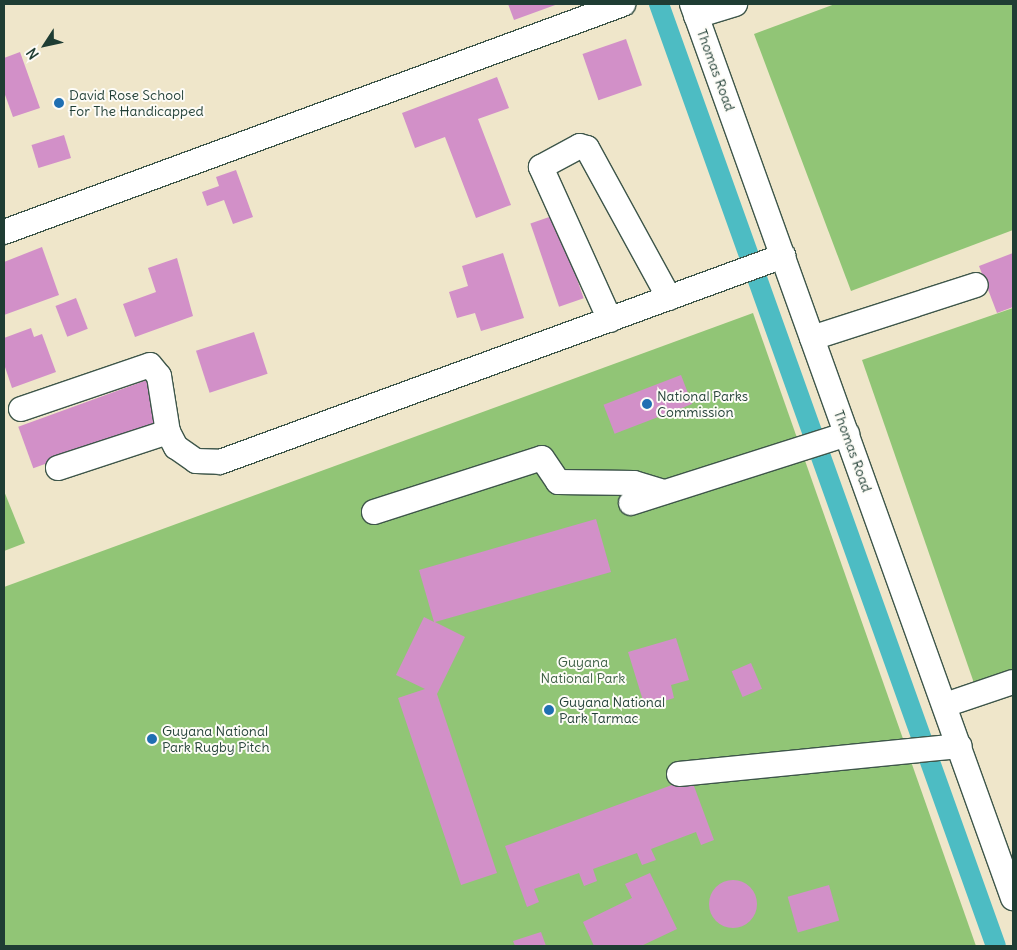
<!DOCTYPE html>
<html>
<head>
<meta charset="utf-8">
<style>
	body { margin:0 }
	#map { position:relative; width:1017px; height:950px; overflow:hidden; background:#efe6ca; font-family:Delius,sans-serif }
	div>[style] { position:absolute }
	.green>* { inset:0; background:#91c576 }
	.canal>* { height:20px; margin:-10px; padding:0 10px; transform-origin:10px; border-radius:10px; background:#4dbcc3 }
	.building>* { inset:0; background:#d290c8; transform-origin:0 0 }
	.round { border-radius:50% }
	.roads { filter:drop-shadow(1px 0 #3e564a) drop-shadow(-1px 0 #3e564a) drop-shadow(0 1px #3e564a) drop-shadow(0 -1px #3e564a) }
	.minor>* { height:24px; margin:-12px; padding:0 12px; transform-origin:12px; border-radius:12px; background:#fff }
	.dots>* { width:14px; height:14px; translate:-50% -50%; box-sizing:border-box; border:2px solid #fdfcf7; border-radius:50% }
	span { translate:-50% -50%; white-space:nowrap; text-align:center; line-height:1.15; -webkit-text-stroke:4px #fdfcf7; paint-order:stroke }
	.street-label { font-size:14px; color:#1f3d34 }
	.poi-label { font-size:14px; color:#1f3d34 }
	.left { translate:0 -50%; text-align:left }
	.park-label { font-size:14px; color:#3c5f44 }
	.frame { position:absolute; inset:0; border:5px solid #1f3d34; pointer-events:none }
	.north { position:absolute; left:20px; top:20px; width:50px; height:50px; -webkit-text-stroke:4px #fdfcf7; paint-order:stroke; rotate:235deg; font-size:14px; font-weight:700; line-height:20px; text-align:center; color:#1f3d34 }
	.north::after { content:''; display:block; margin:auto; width:18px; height:22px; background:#1f3d34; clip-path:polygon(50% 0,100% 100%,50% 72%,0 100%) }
</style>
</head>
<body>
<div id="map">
	<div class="green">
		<i style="clip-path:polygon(835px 4px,1013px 4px,1013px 230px,851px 291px,754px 34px)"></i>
		<i style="clip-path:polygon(1013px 308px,1013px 673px,975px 686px,862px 360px)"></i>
		<i style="clip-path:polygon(753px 313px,976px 946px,4px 946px,4px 587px)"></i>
		<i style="clip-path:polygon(4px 491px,25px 543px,4px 551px)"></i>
	</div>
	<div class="canal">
		<i style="left:659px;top:4px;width:1000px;rotate:70.32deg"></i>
	</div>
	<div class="building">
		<i style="clip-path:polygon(508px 4px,558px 4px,514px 20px)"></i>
		<i style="left:626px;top:39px;width:49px;height:46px;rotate:71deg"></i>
		<i style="clip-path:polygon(20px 52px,40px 108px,13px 117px,4px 92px,4px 58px)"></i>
		<i style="clip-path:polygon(497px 77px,509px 108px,478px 119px,511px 205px,476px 218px,445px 137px,415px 148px,402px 113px)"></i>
		<i style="left:64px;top:135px;width:24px;height:34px;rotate:73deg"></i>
		<i style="clip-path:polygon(236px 170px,253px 217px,233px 224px,224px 200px,207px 206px,202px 192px,219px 186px,216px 177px)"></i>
		<i style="left:555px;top:215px;width:88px;height:26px;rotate:71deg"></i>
		<i style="clip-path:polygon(42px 247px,59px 295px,4px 315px,4px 262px)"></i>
		<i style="clip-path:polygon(503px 253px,524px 318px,481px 331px,475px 313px,457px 318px,449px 292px,468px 286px,462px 266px)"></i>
		<i style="clip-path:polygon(1013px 253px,1013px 307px,997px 313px,979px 266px)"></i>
		<i style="clip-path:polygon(177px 258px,193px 316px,135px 337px,123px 304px,156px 292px,148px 268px)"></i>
		<i style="left:76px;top:298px;width:33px;height:22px;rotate:69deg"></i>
		<i style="clip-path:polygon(31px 328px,34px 337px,42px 334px,56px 372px,12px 388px,4px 364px,4px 338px)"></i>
		<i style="left:254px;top:332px;width:44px;height:61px;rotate:72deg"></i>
		<i style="left:681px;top:375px;width:31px;height:83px;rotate:69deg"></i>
		<i style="left:147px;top:380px;width:44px;height:137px;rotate:70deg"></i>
		<i style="clip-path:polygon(596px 519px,611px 572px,435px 622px,465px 637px,437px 694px,497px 873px,461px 885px,398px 698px,425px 689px,396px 675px,424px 617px,434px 622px,419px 570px)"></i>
		<i style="clip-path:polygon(676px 638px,689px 680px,671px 685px,674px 698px,645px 707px,628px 652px)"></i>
		<i style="left:751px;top:663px;width:28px;height:21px;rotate:67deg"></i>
		<i style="clip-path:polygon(691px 778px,714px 840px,701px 845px,696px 832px,651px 849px,656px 860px,642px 865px,637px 853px,593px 869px,597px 881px,584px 886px,579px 873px,534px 889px,539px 902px,527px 907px,505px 846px)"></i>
		<i style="clip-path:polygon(650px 873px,677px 929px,641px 946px,594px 946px,583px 922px,632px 898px,625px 884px)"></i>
		<i class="round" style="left:709px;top:880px;width:48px;height:48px"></i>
		<i style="left:829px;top:885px;width:37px;height:43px;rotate:74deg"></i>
		<i style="clip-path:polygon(541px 932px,546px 946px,515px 946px,513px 941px)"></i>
	</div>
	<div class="roads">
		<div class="minor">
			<i style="left:692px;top:4px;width:950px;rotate:70.25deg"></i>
			<i style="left:696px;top:16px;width:41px;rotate:-17.1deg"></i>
			<i style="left:4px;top:232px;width:660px;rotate:-20.22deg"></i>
			<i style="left:610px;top:320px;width:168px;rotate:-114.3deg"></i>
			<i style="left:541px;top:167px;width:44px;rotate:-28.3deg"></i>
			<i style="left:580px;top:146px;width:7px;rotate:16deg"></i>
			<i style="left:587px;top:148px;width:171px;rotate:61.3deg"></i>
			<i style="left:812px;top:338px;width:172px;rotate:-17.9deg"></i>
			<i style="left:21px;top:409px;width:136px;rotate:-18.8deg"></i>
			<i style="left:150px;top:365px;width:14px;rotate:51deg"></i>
			<i style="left:159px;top:376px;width:57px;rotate:80.9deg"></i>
			<i style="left:168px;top:432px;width:17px;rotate:62deg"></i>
			<i style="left:176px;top:447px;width:24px;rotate:35deg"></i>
			<i style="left:196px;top:461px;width:24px;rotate:2deg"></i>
			<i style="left:220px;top:462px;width:600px;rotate:-20.1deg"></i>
			<i style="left:58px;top:468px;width:116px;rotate:-18.1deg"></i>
			<i style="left:631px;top:503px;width:227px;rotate:-17.7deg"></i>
			<i style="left:374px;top:512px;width:176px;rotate:-17.8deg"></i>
			<i style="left:542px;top:458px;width:29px;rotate:56deg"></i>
			<i style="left:558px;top:482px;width:76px;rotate:0.8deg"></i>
			<i style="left:634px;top:483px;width:31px;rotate:17deg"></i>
			<i style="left:945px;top:705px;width:72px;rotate:-18.7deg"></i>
			<i style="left:679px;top:774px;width:282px;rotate:-5.7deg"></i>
		</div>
	</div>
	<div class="dots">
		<i style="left:59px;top:103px;background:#1f6fb2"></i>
		<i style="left:647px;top:404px;background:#1f6fb2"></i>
		<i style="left:549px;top:710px;background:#1f6fb2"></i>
		<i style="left:152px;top:739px;background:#1f6fb2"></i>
	</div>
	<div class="street-label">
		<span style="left:716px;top:70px;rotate:70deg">Thomas Road</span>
		<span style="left:853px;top:451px;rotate:70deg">Thomas Road</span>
	</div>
	<div class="poi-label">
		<span class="left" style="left:69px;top:103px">David Rose School<br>For The Handicapped</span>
		<span class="left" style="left:657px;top:404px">National Parks<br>Commission</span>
		<span class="left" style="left:559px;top:710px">Guyana National<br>Park Tarmac</span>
		<span class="left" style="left:162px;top:739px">Guyana National<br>Park Rugby Pitch</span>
	</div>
	<div class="park-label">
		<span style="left:583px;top:670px">Guyana<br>National Park</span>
	</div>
	<div class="frame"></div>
	<div class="north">N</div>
</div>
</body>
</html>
